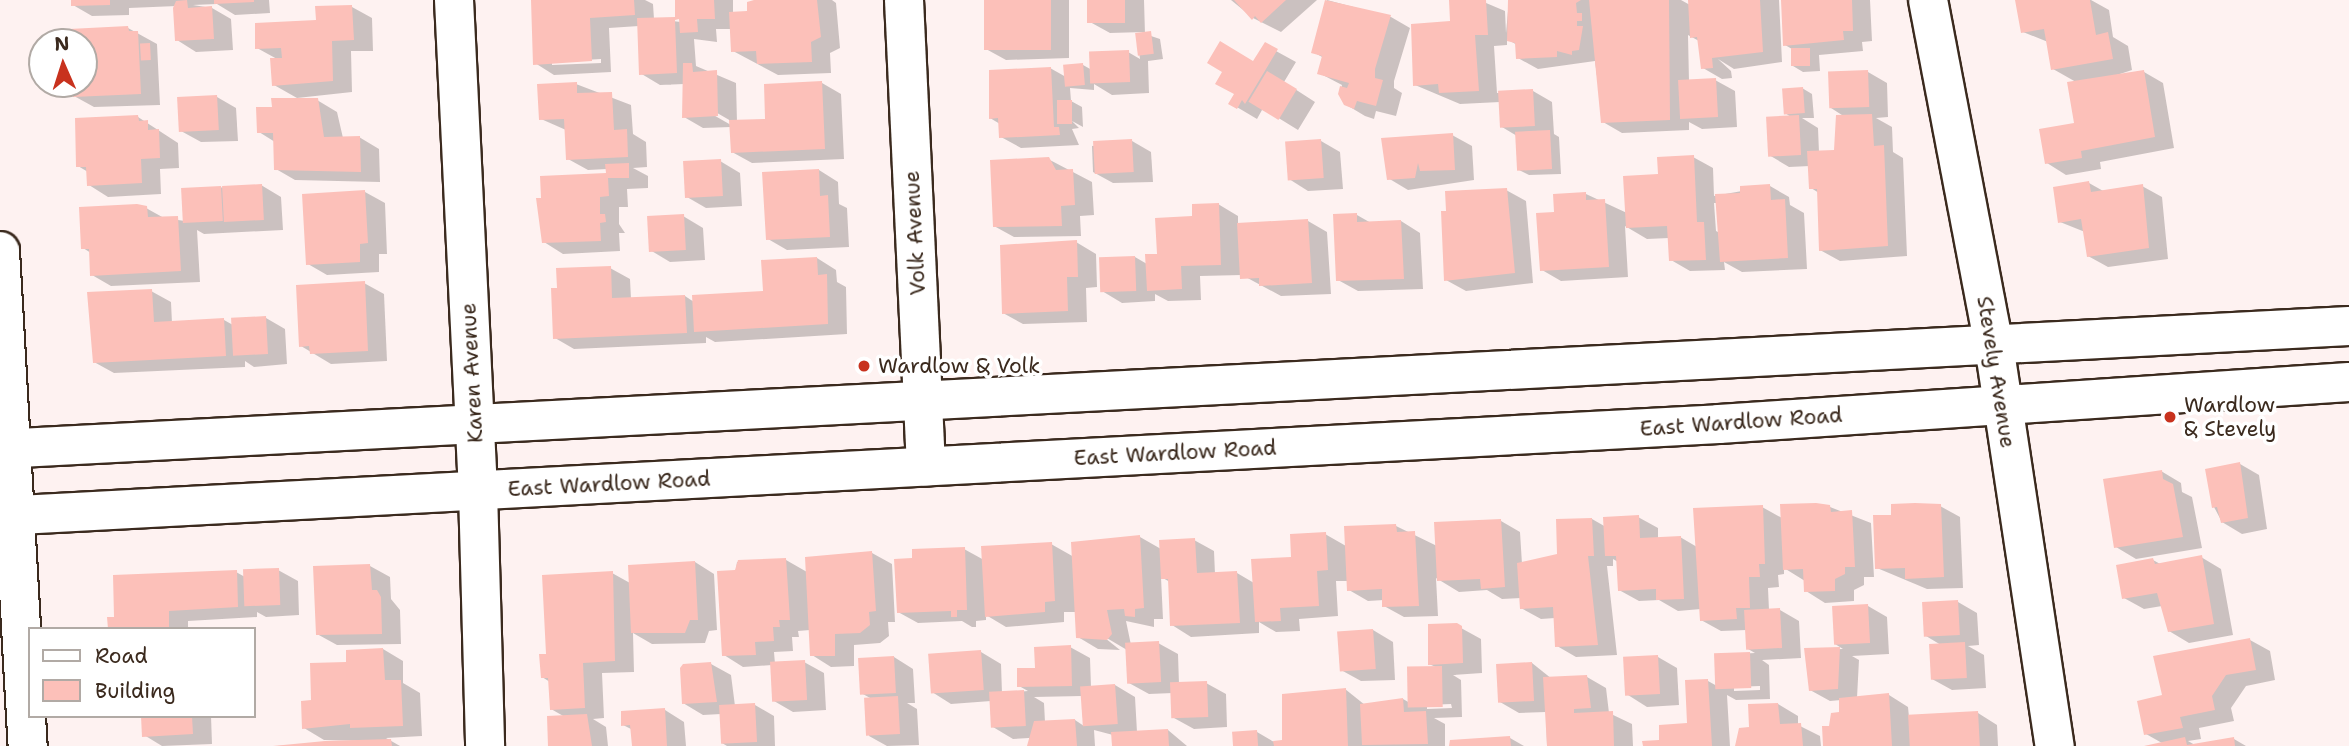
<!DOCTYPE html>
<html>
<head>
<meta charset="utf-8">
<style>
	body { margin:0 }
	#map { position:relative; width:2349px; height:746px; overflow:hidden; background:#fef2f1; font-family:"Shantell Sans",sans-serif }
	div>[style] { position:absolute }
	.shadow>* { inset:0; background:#0003 }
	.building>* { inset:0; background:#fcc0b9; transform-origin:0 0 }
	.roads { filter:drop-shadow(2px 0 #3b2a1e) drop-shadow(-2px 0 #3b2a1e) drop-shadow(0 2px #3b2a1e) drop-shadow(0 -2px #3b2a1e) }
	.minor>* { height:38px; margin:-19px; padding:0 19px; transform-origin:19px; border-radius:19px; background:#fff }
	.major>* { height:38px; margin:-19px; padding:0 19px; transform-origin:19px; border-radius:19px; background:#fff }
	.dots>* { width:19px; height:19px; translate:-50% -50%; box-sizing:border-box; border:4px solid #fff; border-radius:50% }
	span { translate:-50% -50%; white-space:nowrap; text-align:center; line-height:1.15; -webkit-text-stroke:7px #fff; paint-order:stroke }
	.street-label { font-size:21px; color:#3b2a1e }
	.poi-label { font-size:21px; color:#3b2a1e }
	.left { translate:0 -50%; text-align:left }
	.legend { position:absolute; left:28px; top:627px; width:228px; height:91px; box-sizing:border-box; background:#fff; border:2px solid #b1aaa5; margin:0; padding:9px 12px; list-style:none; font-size:21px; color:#3b2a1e }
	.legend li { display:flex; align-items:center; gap:14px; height:35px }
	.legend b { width:35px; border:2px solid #b1aaa5 }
	.north { position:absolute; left:28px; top:28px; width:70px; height:70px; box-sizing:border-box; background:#fff; border:2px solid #b1aaa5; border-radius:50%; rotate:357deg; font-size:19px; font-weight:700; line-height:28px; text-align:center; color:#3b2a1e }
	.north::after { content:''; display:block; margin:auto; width:24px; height:32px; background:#c8321e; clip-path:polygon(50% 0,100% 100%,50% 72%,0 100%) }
</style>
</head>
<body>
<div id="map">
	<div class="shadow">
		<i style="clip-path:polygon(73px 0,269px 0,270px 13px,235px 15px,217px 4px,193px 5px,212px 8px,231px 19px,233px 50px,196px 52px,177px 40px,177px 6px,129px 8px,129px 15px,92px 16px,73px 5px)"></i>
		<i style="clip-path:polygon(evenodd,533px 0,645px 0,653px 4px,654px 19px,681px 22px,678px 0,733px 0,733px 14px,749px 13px,756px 0,832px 0,836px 3px,840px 48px,830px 53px,831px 73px,778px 75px,733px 51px,732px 29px,716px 29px,717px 42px,694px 39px,696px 66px,736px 83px,737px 122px,767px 121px,822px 83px,841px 94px,844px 159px,752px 163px,732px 152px,731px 127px,703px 128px,684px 117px,684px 84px,660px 85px,640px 73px,639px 26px,609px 28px,611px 72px,554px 75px,535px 63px,533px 0,601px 59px,601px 63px,552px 65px,552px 62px,601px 59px,533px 0,712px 110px,731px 121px,731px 125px,710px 113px,712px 110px)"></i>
		<i style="clip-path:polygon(994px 0,1069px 0,1069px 58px,1006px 60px,986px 49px)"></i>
		<i style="clip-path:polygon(1088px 0,1144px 0,1145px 34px,1160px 39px,1163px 59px,1148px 61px,1149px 93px,1112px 95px,1094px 84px,1094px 90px,1070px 88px,1071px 101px,1082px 107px,1083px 127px,1072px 121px,1079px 128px,1072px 129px,1079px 145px,1021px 148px,1001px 137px,1000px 124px,990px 118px,1050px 68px,1066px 77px,1083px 65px,1092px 70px,1128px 52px,1140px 59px,1137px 36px,1144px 32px,1110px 33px,1090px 22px)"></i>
		<i style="clip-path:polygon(1231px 0,1317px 0,1281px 32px,1253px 18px)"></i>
		<i style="clip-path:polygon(1327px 0,1391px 17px,1410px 28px,1394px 81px,1394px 88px,1402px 93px,1396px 116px,1376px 111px,1374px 119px,1365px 116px,1345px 104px,1340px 94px,1342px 85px,1319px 73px,1324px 58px,1313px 52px)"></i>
		<i style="clip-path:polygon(1479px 0,1505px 11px,1506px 33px,1509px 0,1681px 0,1690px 5px,1690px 0,1779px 0,1782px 62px,1734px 69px,1718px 59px,1731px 71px,1732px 78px,1722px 79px,1703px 68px,1699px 41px,1688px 35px,1689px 81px,1715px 80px,1735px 91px,1737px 127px,1702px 129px,1689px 122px,1689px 130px,1622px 133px,1603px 122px,1595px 61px,1538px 69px,1518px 58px,1517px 45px,1507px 39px,1507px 45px,1494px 46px,1497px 93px,1533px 91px,1552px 102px,1554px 134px,1559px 137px,1561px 174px,1529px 175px,1519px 170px,1517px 136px,1502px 127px,1500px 102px,1460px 104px,1415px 85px,1452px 23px)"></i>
		<i style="clip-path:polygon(1783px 0,1870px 0,1872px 41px,1862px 42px,1863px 51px,1819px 55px,1820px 71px,1803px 72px,1793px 66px,1792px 49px,1785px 45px)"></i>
		<i style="clip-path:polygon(2017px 0,2091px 0,2109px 10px,2113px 37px,2128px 46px,2132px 70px,2114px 76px,2144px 72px,2163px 83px,2174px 148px,2100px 162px,2101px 169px,2066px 175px,2047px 163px,2076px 124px,2076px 82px,2053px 69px,2048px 42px,2023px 32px)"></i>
		<i style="clip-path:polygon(352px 7px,372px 18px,373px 51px,351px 51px,352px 92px,297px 98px,274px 85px,277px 59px,257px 48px)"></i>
		<i style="clip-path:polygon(128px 28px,157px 44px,160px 105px,94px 107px,74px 96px,74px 84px,84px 84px,84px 42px,72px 42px)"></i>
		<i style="clip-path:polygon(1265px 45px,1296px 62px,1284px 82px,1315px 102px,1298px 130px,1267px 111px,1262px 110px,1257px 119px,1230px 103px)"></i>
		<i style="clip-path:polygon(1868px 72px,1887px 83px,1888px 117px,1876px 118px,1892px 127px,1893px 152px,1903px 158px,1907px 256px,1840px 261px,1820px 250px,1819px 193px,1811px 188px,1810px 166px,1789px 167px,1769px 155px,1791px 117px,1785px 113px,1802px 88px,1812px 94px,1814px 118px,1802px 118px,1818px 128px,1819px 152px,1835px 151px,1845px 117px,1831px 108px)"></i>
		<i style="clip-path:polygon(576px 84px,631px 105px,633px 134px,646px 142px,647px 167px,633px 168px,648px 176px,648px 188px,627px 189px,628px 207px,619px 207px,619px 224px,625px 233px,619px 233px,620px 251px,563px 254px,544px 242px,608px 174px,607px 169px,588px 170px,568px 159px,566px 130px,541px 119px)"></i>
		<i style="clip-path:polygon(217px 97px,236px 108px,238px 141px,201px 142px,181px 131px)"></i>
		<i style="clip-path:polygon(317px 100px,337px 112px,343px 138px,359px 137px,379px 149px,380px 182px,295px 180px,276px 169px,275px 142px,259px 132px,274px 108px)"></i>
		<i style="clip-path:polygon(138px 117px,178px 143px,179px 168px,160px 169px,161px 194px,108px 197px,89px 185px,88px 172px,78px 166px)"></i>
		<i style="clip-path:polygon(1452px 135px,1472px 146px,1474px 180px,1408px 190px,1388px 178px)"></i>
		<i style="clip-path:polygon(1132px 141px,1151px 152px,1153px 182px,1113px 183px,1093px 172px,1092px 146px)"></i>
		<i style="clip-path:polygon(1321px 141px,1340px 152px,1343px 189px,1308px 191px,1289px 179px)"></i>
		<i style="clip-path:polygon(evenodd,1693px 157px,1713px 168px,1714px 196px,1770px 186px,1789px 197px,1790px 205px,1804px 213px,1807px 269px,1742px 272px,1724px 262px,1725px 270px,1690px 271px,1671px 260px,1669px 238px,1647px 239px,1625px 226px,1628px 277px,1561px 281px,1542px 270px,1556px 213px,1586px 194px,1627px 213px,1660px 176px,1693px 157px,1714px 203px,1718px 203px,1720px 233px,1716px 231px,1714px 203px)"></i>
		<i style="clip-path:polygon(1048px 159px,1092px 182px,1094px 215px,1080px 216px,1081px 236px,1014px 237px,994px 226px)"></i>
		<i style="clip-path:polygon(720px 161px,740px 173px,742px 206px,706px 208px,687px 197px)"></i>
		<i style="clip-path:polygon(819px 170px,838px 182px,839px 204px,847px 208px,849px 247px,787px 250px,768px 239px)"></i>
		<i style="clip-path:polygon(2089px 183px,2105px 192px,2142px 186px,2162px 197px,2168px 259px,2108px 267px,2088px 256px,2085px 232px,2060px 222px)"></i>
		<i style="clip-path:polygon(261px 185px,281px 197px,283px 230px,204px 234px,197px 230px,200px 282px,111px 286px,92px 275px,91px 253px,83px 248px,146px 208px,164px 218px,185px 221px,183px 190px)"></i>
		<i style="clip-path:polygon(1506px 190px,1526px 201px,1533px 283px,1466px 291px,1446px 280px)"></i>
		<i style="clip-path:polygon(365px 192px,385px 203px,387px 254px,379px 254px,379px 272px,327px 275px,308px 264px)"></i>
		<i style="clip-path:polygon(1218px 204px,1238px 216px,1238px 225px,1308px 221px,1327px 232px,1331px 294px,1281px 296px,1242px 275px,1200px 276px,1201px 300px,1168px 301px,1155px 294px,1155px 301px,1122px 303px,1102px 291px,1135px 257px,1147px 264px,1194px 218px)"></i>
		<i style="clip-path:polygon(1357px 215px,1371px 223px,1401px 221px,1420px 233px,1423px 289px,1358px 291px,1338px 280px)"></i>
		<i style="clip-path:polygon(683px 216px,703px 228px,705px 260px,670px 262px,650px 250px)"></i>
		<i style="clip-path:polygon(1076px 242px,1096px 254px,1097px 287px,1086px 288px,1087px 322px,1023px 324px,1003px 313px)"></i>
		<i style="clip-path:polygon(817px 258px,836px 270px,837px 282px,846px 287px,847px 334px,715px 342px,706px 337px,706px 343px,574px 349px,555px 338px,610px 268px,630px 279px,631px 299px,685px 296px,694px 302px,765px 292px)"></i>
		<i style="clip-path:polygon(364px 283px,384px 294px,387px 361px,331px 364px,301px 346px)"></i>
		<i style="clip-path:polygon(151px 291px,171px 302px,172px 323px,224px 320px,233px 325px,266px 318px,285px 329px,287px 364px,254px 367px,245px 361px,245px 367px,114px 373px,94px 362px)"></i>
		<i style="clip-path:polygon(2240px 464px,2259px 475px,2267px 529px,2242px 534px,2222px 522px,2214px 507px)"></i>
		<i style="clip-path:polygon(2161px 471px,2181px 483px,2182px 492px,2192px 497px,2202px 548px,2136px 559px,2116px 547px)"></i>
		<i style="clip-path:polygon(1940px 506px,1960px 517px,1963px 588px,1927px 589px,1877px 568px,1893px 517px)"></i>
		<i style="clip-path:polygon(evenodd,1762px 507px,1782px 518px,1830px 507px,1871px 523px,1874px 577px,1864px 577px,1864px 585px,1854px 590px,1854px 601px,1825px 603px,1806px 591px,1805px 581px,1784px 568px,1784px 574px,1778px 575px,1779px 587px,1768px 588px,1769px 610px,1780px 610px,1799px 621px,1801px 658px,1762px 660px,1769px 665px,1770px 699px,1736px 700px,1727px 695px,1730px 746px,1644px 746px,1661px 742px,1689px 725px,1708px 681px,1717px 686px,1716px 655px,1755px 653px,1748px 649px,1747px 630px,1721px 631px,1701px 620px,1701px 609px,1678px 611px,1659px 600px,1639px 601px,1619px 590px,1618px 562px,1613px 559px,1613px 566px,1607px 566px,1617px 655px,1576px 657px,1557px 646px,1555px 618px,1541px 619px,1521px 608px,1521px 598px,1502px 599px,1487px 590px,1459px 592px,1436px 578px,1438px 616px,1404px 617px,1384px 606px,1384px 600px,1368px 601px,1349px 590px,1348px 581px,1336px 581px,1338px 616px,1299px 619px,1300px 631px,1276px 632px,1259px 622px,1259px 633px,1191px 637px,1172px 625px,1170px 582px,1161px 577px,1163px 619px,1154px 619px,1154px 627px,1126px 621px,1131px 645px,1158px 643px,1178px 654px,1179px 684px,1206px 683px,1226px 694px,1227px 727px,1194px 729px,1174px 718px,1173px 693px,1149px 694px,1129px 683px,1127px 650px,1100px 634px,1120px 650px,1098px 649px,1078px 637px,1077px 612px,1064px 612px,1064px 622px,1006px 627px,986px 615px,986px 620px,976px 621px,976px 627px,972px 627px,962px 621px,918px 623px,898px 612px,914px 559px,964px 549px,984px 560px,1051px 544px,1074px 557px,1140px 537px,1161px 549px,1194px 540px,1214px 551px,1215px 574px,1237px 573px,1254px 583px,1325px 534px,1346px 546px,1396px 526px,1437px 546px,1501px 521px,1520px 532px,1522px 564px,1559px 556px,1592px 519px,1606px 527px,1638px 517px,1658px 528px,1658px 538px,1680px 537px,1697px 547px,1762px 507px,1760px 686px,1760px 690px,1734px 691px,1734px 687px,1760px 686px)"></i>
		<i style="clip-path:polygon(872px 553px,892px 564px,895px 622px,888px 622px,889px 636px,880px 643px,854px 645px,854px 666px,831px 667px,812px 655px,810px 630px,798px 631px,799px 637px,792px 637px,793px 651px,774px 652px,775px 664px,804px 662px,824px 673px,826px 710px,793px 712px,774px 701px,772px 665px,743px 667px,724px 655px,737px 562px,786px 560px,807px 572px)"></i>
		<i style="clip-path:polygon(2201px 557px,2221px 569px,2233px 635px,2189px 643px,2169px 631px,2162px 606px,2144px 609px,2124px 598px,2153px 560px,2162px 565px)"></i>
		<i style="clip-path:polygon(695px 562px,714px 574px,717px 630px,709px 631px,705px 643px,652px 644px,633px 633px,634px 672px,602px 673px,604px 718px,593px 719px,606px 727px,608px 746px,550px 746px,565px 717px,551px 709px,550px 682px,542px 677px,548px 656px,612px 573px,630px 583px)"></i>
		<i style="clip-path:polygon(370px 566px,390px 577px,391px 599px,400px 610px,401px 644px,337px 645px,317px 634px)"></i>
		<i style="clip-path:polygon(278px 570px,298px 581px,299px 615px,266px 617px,257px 612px,257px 617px,188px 621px,188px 629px,110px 629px,116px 619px,236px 572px,245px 577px)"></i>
		<i style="clip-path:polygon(1958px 602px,1977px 613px,1979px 645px,1968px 646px,1984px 655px,1986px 688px,1952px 690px,1932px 679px,1941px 645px,1926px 636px)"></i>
		<i style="clip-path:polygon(1868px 606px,1887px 617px,1889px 654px,1852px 656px,1859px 660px,1857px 698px,1889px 695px,1908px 707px,1909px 717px,1978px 713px,1997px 725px,1998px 746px,1824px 746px,1841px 714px,1841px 700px,1830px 701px,1810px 690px,1806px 650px,1843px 649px,1835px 644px)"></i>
		<i style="clip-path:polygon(evenodd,1461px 628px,1481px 639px,1482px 673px,1453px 675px,1461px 680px,1462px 717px,1434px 718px,1445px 724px,1445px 746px,1234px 746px,1257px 732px,1274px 742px,1284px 742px,1345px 689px,1365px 705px,1403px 699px,1410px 703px,1438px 668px,1429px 664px,1461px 628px,1451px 704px,1452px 708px,1427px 709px,1427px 705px,1451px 704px)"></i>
		<i style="clip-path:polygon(1373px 630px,1393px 642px,1395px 680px,1361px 681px,1341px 670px)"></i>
		<i style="clip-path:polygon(2250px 640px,2270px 651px,2275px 680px,2246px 686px,2231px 708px,2234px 721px,2199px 728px,2201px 739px,2188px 741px,2195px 745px,2234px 739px,2246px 746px,2150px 746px,2162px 743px,2146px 734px,2164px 697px)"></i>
		<i style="clip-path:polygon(evenodd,1070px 647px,1090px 658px,1091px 687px,1115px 685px,1135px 697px,1137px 732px,1168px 730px,1187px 746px,1113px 746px,1113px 735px,1094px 730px,1095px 746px,1029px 746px,1029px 738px,1013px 739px,993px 727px,991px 701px,951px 704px,932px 692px,981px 652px,1001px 664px,1002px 693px,1028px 691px,1019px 686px,1070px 647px,1082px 696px,1084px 726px,1075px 720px,1045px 722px,1044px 703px,1034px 697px,1082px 696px)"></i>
		<i style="clip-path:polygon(383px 649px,403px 661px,403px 683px,420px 693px,422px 736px,386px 738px,400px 746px,277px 746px,373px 741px,324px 740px,304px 728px,313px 702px,348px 663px)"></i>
		<i style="clip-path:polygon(894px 657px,913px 669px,915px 703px,907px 703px,917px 709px,919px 745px,887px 746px,869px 736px,872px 699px,861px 693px)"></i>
		<i style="clip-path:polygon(1658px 657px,1677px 668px,1679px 705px,1647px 707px,1628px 695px)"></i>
		<i style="clip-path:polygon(1532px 663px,1552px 679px,1587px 677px,1606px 688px,1609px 713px,1632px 724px,1633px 746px,1547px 746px,1546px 712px,1519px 713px,1500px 702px)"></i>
		<i style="clip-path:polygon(711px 664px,731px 675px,735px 706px,755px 705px,774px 716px,775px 746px,727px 746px,722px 743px,721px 714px,703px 715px,683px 703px)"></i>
		<i style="clip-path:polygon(1778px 704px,1798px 716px,1798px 725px,1820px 736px,1821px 746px,1737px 746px,1737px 738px)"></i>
		<i style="clip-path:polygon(665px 710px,684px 722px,686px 746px,633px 746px,633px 730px,623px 725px)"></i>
		<i style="clip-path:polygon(143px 716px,211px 716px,212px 744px,162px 746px,144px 735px)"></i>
		<i style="clip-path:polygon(1510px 738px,1524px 746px,1453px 746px)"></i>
	</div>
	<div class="building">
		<i style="clip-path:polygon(71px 0,110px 0,110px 5px,71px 6px)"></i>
		<i style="clip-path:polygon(187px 0,188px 8px,212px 6px,214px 39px,175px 41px,173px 8px,176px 1px)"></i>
		<i style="clip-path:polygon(214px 0,254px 0,254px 2px,214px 4px)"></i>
		<i style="clip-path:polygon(531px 0,634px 0,635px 15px,590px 18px,592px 61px,533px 65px)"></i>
		<i style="clip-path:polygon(675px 0,714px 0,715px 19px,697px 19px,698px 32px,680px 33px,679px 19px,675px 20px,677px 73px,639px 75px,637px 18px,675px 17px)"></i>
		<i style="clip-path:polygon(754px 0,817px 0,821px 37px,811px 42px,812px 62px,757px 64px,756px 51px,731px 52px,729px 12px,747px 11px,747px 2px)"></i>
		<i style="left:984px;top:0;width:67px;height:50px"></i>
		<i style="left:1087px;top:0;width:38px;height:23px"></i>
		<i style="clip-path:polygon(1234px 0,1286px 0,1261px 23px,1255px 16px,1252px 20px)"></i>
		<i style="clip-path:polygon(1325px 0,1391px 15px,1375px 69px,1375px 78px,1383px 80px,1376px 106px,1357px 101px,1354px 109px,1344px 105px,1338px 94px,1340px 86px,1347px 88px,1349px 83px,1317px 74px,1322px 56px,1311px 53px)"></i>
		<i style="clip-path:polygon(1449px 0,1486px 0,1488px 35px,1475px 35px,1479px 91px,1439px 93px,1438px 84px,1413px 86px,1411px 24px,1450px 21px)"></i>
		<i style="clip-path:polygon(1508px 0,1581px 0,1576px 3px,1577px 13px,1582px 13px,1582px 21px,1577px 21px,1577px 26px,1583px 26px,1579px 50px,1572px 51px,1572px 55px,1557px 51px,1557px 57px,1516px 59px,1515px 43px,1507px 41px)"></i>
		<i style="clip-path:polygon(1589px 0,1669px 0,1670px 120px,1601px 123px)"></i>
		<i style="clip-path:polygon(1688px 0,1760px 0,1763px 52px,1712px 58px,1713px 68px,1701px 69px,1697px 37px,1690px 38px)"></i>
		<i style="clip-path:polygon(1781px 0,1852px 0,1853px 31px,1843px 31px,1844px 40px,1783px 46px)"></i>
		<i style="clip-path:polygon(2015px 0,2090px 0,2096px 35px,2108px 32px,2113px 59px,2051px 70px,2044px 29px,2021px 33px)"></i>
		<i style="clip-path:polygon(352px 5px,354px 40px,332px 41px,333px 81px,272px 86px,270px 58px,282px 58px,281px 48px,255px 49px,255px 23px,316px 20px,315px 6px)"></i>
		<i style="clip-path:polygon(128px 26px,129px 31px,138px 31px,141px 94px,73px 97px,72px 84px,84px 84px,84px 42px,70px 42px,69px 29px)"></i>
		<i style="left:1151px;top:31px;width:23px;height:16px;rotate:83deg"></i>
		<i style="clip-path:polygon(1220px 41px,1253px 61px,1265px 42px,1278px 49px,1245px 104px,1242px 100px,1237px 109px,1228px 104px,1234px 94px,1215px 84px,1222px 72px,1207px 63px)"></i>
		<i style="left:150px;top:43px;width:17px;height:10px;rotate:87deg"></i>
		<i style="left:1810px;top:48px;width:18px;height:19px;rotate:90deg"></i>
		<i style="left:1129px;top:50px;width:32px;height:40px;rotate:88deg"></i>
		<i style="clip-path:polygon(683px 63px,692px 63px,693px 72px,717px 70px,718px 116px,682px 118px)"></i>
		<i style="left:1083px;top:63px;width:22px;height:20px;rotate:85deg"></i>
		<i style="clip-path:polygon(1051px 67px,1054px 127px,1059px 127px,1060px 135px,999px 138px,998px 118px,989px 119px,989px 70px)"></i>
		<i style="left:1868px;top:70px;width:37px;height:40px;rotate:88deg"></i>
		<i style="clip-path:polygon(2144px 70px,2155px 137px,2081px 151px,2082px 158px,2045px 164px,2039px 129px,2074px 123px,2067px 82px)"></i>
		<i style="left:1267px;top:71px;width:35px;height:36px;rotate:31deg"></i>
		<i style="left:1716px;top:78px;width:39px;height:38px;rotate:87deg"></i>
		<i style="clip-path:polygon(822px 81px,825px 149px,731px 153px,729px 120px,765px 119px,764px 84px)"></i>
		<i style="clip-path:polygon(577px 82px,577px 93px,612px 92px,614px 130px,627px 129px,628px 157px,566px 160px,564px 119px,539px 120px,537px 84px)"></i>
		<i style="left:1803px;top:87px;width:26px;height:21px;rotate:86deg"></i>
		<i style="left:1533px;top:89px;width:37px;height:35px;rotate:87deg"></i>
		<i style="left:217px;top:95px;width:35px;height:40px;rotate:87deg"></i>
		<i style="clip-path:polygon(271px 98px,318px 98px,324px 137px,360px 136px,361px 172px,274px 170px,273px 133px,257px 133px,256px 107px,272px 107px)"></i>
		<i style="left:1057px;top:100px;width:15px;height:24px"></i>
		<i style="clip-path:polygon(1872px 114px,1874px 146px,1884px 145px,1888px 246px,1819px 251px,1817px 189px,1809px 189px,1807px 151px,1834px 150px,1836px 115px)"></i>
		<i style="clip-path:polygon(138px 115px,139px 121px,148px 120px,148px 130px,159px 129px,160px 158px,141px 159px,142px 183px,87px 186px,86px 167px,76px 167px,75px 118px)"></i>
		<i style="left:1799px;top:115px;width:40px;height:33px;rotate:87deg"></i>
		<i style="left:1550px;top:130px;width:39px;height:35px;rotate:87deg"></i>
		<i style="clip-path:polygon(1453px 133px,1455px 170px,1420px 171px,1418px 163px,1415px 178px,1387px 180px,1381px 138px)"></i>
		<i style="left:1132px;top:139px;width:33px;height:39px;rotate:87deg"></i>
		<i style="left:1321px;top:139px;width:39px;height:36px;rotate:86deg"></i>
		<i style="clip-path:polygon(1694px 155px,1697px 222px,1704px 222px,1706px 260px,1669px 261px,1667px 226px,1626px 228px,1623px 176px,1658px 174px,1657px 157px)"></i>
		<i style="clip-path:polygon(1049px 157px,1056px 170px,1073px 169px,1075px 205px,1061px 206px,1062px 226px,993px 227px,990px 160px)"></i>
		<i style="left:721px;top:159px;width:37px;height:38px;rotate:87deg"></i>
		<i style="clip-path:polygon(629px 163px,629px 178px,608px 178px,609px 196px,600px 197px,600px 214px,605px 214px,606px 222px,600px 223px,601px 241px,542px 243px,536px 198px,541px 198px,540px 176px,606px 173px,605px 164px)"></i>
		<i style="clip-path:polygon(819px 169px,820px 196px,828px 195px,830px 237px,766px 240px,762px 172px)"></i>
		<i style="clip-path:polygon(2089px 181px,2091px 192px,2143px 184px,2149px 248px,2087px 257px,2081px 219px,2058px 223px,2053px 187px)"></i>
		<i style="left:262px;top:184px;width:36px;height:40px;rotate:87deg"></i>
		<i style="clip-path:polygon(1770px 184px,1771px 200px,1785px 199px,1788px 258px,1720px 262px,1715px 194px,1740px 193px,1740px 186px)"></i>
		<i style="left:221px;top:186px;width:35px;height:40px;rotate:87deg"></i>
		<i style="clip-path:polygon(1507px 188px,1515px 273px,1444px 281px,1441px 211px,1446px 211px,1445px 191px)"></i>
		<i style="clip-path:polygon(365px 190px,368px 243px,360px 244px,360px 262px,306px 265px,302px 194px)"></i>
		<i style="clip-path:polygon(1586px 192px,1586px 200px,1605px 199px,1609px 267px,1540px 271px,1536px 213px,1554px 212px,1553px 194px)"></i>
		<i style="clip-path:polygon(1219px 203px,1221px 265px,1181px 266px,1182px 289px,1147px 291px,1145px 254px,1157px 254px,1155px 218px,1192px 216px,1192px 204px)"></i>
		<i style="clip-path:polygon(137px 204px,147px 206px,148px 217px,178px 216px,181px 271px,90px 276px,89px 249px,81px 249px,79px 207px)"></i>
		<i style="clip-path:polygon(1357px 213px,1357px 222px,1401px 220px,1404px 279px,1336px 281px,1333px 214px)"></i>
		<i style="left:684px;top:214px;width:36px;height:37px;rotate:87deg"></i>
		<i style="clip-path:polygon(1308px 219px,1312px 283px,1259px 286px,1259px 278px,1240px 279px,1237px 223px)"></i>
		<i style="clip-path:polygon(1077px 240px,1078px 277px,1067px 277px,1068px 311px,1002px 314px,1000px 245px)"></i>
		<i style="left:1135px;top:256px;width:35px;height:36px;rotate:88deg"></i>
		<i style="clip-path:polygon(817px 257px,818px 275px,827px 274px,828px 324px,694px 332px,692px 295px,763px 291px,761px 260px)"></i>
		<i style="clip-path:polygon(611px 266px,612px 298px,685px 295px,687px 333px,553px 339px,551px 288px,557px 288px,556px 268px)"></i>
		<i style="clip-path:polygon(365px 281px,368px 351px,310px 354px,309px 346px,299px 347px,296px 285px)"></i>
		<i style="clip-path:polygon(152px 289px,154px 322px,224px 318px,226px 356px,93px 363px,87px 292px)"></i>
		<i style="left:266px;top:316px;width:38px;height:35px;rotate:87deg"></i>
		<i style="clip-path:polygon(2240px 462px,2248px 518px,2221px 523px,2217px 507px,2212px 508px,2205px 469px)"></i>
		<i style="clip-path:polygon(2162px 470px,2163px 479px,2173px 484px,2183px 537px,2114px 548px,2103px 479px)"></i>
		<i style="clip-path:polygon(1816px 503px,1830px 505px,1831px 512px,1852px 510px,1855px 567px,1845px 567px,1845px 574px,1835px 579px,1835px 591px,1804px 592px,1803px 569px,1783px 570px,1780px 504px)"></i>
		<i style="clip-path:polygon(1915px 503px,1941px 504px,1944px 577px,1905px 579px,1905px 568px,1875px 569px,1873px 515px,1891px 515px,1891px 504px)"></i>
		<i style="clip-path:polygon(1763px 505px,1765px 564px,1759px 564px,1760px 577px,1749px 577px,1750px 608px,1736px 608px,1737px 619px,1700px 621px,1693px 508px)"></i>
		<i style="clip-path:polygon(1639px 515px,1640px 538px,1681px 536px,1684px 599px,1656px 600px,1656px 589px,1618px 591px,1616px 556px,1605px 556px,1603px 517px)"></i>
		<i style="clip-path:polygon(1592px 518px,1594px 556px,1588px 556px,1598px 645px,1555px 647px,1553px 607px,1520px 609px,1517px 563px,1557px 554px,1556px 519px)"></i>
		<i style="clip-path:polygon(1501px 519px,1505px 587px,1481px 589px,1480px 579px,1437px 581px,1434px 522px)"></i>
		<i style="clip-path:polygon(1396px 524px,1397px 532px,1415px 531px,1419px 606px,1382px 607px,1382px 589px,1347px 591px,1344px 526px)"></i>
		<i style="clip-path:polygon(1326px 532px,1328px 570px,1317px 571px,1319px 606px,1280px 608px,1281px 621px,1255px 622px,1251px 559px,1291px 557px,1290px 534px)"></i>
		<i style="clip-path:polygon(1140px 535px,1144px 608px,1135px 609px,1135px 617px,1125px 616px,1124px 609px,1107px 610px,1112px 634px,1107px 640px,1076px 638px,1071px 542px)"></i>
		<i style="clip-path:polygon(1195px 538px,1197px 573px,1237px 571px,1240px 623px,1170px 626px,1168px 579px,1161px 579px,1159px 540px)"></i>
		<i style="clip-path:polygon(1052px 542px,1055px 601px,1045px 602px,1045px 612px,985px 617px,981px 546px)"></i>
		<i style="clip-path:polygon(965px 547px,967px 610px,957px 610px,957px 617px,951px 617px,951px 611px,897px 613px,894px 559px,912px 558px,912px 549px)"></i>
		<i style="clip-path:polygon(872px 551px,876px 611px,869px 612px,870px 625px,860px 633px,835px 634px,835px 656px,810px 656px,805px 557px)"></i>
		<i style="clip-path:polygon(2202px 555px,2214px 624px,2168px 632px,2157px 593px,2122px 599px,2116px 565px,2153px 558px,2155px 564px)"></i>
		<i style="clip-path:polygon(786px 558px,790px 620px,779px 620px,780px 627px,773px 627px,774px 641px,755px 642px,756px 655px,722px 656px,717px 571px,735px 570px,738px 560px)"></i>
		<i style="clip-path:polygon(695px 561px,698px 620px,690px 620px,685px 633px,631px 633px,628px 565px)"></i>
		<i style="clip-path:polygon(370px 564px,372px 590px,377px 590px,381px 597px,382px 634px,316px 635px,313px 566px)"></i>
		<i style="left:279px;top:568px;width:37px;height:36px;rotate:88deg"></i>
		<i style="clip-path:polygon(237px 570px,238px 607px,169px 611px,169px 629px,108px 629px,107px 617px,114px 617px,113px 575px)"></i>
		<i style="clip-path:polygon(613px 571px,615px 661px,583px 663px,585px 708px,550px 710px,548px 678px,541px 678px,539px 654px,546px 654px,542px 575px)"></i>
		<i style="left:1958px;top:600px;width:35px;height:36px;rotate:87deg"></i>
		<i style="left:1868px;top:604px;width:39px;height:36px;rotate:87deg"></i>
		<i style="left:1780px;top:608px;width:40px;height:36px;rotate:87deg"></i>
		<i style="clip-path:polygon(1457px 623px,1462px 626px,1463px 663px,1428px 665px,1428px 624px)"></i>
		<i style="left:1373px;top:629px;width:40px;height:36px;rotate:86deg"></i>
		<i style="clip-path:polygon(2250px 638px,2256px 670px,2226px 675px,2212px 696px,2215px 710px,2180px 717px,2183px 728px,2144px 735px,2137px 701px,2162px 695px,2153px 656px)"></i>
		<i style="left:1159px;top:641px;width:41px;height:34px;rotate:87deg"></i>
		<i style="left:1965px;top:642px;width:36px;height:36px;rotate:87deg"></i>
		<i style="clip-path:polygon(1071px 645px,1072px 686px,1017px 687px,1017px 668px,1035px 668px,1034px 647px)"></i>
		<i style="clip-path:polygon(1840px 647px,1838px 689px,1809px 691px,1804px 648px)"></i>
		<i style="clip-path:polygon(383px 648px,385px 680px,401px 680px,403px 726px,350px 728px,350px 724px,302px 729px,301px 701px,311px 700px,310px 663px,346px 662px,346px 650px)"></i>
		<i style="left:981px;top:650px;width:40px;height:53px;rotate:86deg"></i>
		<i style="left:1750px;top:652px;width:36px;height:36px;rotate:88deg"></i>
		<i style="left:1658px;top:655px;width:39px;height:35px;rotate:87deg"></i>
		<i style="left:894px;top:656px;width:37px;height:36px;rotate:87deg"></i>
		<i style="left:805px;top:660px;width:40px;height:35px;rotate:87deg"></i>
		<i style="clip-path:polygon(711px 662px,717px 702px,682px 704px,680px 668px,683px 664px)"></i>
		<i style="left:1532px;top:662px;width:39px;height:36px;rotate:87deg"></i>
		<i style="left:1442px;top:666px;width:41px;height:35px;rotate:89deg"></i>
		<i style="clip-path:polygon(1587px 675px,1591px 708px,1574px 709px,1574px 713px,1613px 711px,1614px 746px,1547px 746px,1543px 677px)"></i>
		<i style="clip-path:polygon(1708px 679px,1712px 746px,1643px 746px,1642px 741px,1659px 740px,1659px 725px,1687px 723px,1685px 680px)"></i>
		<i style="left:1207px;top:681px;width:36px;height:37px;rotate:88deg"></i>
		<i style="left:1115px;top:684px;width:40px;height:35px;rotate:86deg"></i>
		<i style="clip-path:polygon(1346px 688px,1348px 746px,1274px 746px,1273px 741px,1282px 740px,1282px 694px)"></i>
		<i style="left:1024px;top:690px;width:36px;height:35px;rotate:87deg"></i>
		<i style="clip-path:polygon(1889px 693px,1892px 746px,1823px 746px,1822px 726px,1829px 726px,1831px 713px,1839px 712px,1839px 698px)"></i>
		<i style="left:898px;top:696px;width:38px;height:34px;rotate:87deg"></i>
		<i style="clip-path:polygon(1403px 698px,1404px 712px,1426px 711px,1428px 744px,1362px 745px,1360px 704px)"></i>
		<i style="left:755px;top:703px;width:39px;height:36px;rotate:87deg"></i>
		<i style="clip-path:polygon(1778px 703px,1780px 724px,1801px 723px,1803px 746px,1735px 746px,1739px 728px,1749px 727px,1748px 704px)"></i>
		<i style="clip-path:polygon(665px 708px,667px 746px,632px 746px,630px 725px,621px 726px,621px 711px)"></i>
		<i style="left:1978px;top:711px;width:35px;height:70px;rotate:87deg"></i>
		<i style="clip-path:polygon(587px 714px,592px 746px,548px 746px,547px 716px)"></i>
		<i style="clip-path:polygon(141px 716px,192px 716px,193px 734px,142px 737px)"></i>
		<i style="clip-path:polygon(1075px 719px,1077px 746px,1027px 746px,1034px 721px)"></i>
		<i style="clip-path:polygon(1168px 729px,1169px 746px,1112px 746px,1111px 732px)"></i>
		<i style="left:1257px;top:730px;width:16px;height:25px;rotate:86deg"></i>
		<i style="clip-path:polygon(1510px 736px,1511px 746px,1449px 746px,1450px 740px)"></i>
		<i style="clip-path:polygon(2185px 737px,2187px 745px,2234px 737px,2235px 746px,2144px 746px)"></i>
		<i style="clip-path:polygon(391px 739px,392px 746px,273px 746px,325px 741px)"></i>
	</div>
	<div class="roads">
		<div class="minor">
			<i style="left:454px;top:0;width:492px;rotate:87.2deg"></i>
			<i style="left:478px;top:491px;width:255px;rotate:88.4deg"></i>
			<i style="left:904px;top:0;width:467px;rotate:87.3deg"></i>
			<i style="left:1928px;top:0;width:351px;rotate:79.2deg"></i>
			<i style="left:1994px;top:345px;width:406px;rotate:81.4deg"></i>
			<i style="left:0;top:251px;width:496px;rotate:86.8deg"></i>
		</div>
		<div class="major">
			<i style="left:0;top:449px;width:2352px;rotate:-3deg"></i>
			<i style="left:0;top:516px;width:1721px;rotate:-3.06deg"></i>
			<i style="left:1719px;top:424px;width:631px;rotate:-3.81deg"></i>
		</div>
	</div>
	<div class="dots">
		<i style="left:864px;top:366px;background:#c8321e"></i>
		<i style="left:2170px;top:417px;background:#c8321e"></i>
	</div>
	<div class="street-label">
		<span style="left:915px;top:233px;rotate:-93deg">Volk Avenue</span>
		<span style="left:1996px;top:372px;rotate:81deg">Stevely Avenue</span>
		<span style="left:472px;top:373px;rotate:-93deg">Karen Avenue</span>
		<span style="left:1741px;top:422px;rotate:-4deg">East Wardlow Road</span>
		<span style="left:1175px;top:453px;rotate:-3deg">East Wardlow Road</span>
		<span style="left:609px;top:484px;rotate:-3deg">East Wardlow Road</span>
	</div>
	<div class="poi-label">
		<span class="left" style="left:878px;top:366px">Wardlow &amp; Volk</span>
		<span class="left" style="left:2184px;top:417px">Wardlow<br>&amp; Stevely</span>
	</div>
	<ul class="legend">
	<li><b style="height:9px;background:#fff"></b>Road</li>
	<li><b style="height:19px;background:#fcc0b9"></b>Building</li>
	</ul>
	<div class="north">N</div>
</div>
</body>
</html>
